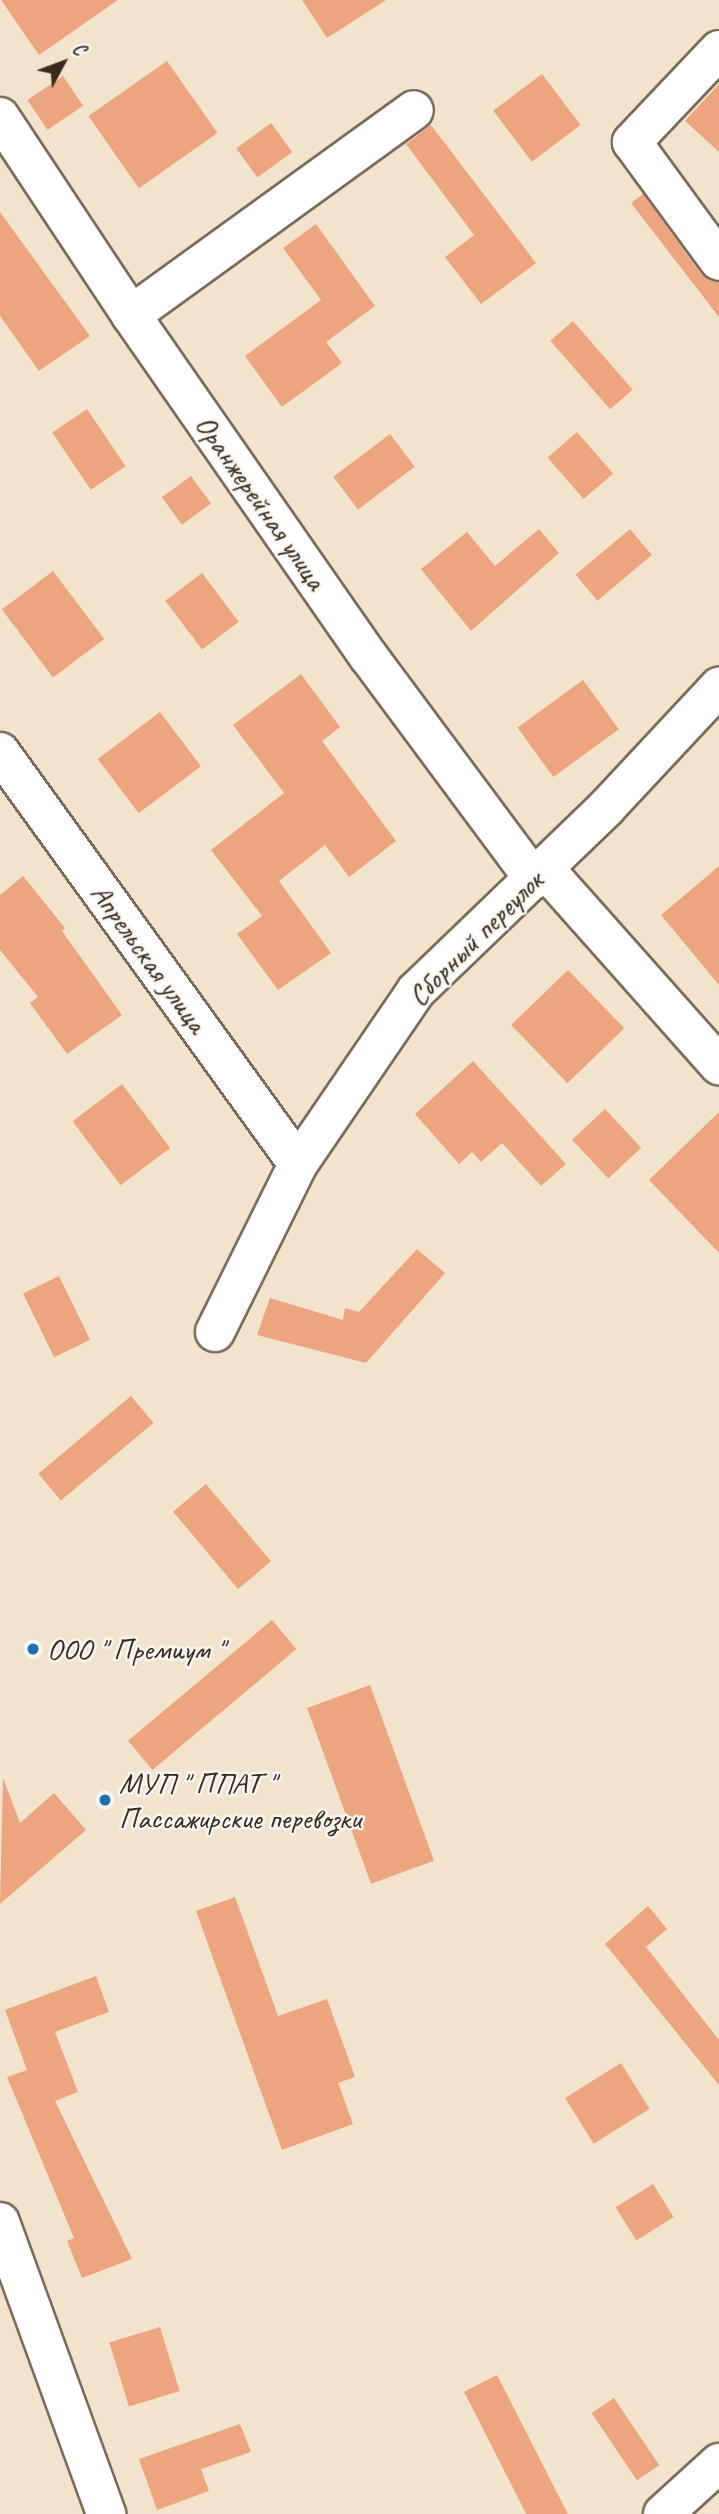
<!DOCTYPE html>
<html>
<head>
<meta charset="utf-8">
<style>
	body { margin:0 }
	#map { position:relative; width:719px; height:2514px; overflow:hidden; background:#f2e4cc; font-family:Caveat,sans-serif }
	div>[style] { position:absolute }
	.building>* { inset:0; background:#eda57f; transform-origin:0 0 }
	.roads { filter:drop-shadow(2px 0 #7b6b5b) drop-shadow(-2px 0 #7b6b5b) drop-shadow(0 2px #7b6b5b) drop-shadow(0 -2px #7b6b5b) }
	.minor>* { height:38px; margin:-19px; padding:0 19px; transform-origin:19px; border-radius:19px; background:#fff }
	.dots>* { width:19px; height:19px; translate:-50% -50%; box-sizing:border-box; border:4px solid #f6f6f2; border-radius:50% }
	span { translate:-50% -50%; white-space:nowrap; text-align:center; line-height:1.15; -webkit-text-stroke:5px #f6f6f2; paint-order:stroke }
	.street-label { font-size:30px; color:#3b2a1e }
	.poi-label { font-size:30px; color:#3b2a1e }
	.left { translate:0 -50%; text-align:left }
	.north { position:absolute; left:28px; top:28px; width:70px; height:70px; -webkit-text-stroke:5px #f6f6f2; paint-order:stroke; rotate:49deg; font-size:19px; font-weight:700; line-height:28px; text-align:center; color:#3b2a1e }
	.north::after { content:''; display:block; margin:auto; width:24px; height:32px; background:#3b2a1e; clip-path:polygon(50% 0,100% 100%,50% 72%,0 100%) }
</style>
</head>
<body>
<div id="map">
	<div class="building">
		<i style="clip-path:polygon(1px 0,118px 0,39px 55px)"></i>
		<i style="clip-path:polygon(302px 0,386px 0,327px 38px)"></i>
		<i style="left:167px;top:61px;width:88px;height:96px;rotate:55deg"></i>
		<i style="left:542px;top:74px;width:64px;height:61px;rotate:53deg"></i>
		<i style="left:63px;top:76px;width:36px;height:43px;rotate:56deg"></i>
		<i style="clip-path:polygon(719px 84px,719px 152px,685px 121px)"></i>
		<i style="left:271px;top:123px;width:36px;height:43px;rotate:54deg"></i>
		<i style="clip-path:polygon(431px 125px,536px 263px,481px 304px,445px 257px,474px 235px,406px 144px)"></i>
		<i style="clip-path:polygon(643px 194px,701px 274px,719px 282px,719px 317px,631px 203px)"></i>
		<i style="clip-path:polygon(0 212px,90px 336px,39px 371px,0 316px)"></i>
		<i style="clip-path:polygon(316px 224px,375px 306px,326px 342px,342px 363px,282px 407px,245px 356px,321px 300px,283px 248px)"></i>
		<i style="left:573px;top:321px;width:91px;height:30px;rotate:49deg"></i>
		<i style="left:87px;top:409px;width:69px;height:42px;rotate:56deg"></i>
		<i style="left:577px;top:432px;width:55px;height:39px;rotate:49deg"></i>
		<i style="left:390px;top:434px;width:41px;height:71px;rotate:53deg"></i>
		<i style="left:191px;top:476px;width:34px;height:36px;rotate:54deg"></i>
		<i style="clip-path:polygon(539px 529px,559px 553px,471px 631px,421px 569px,467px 532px,495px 566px)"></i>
		<i style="left:630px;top:529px;width:34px;height:71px;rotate:50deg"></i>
		<i style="left:53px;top:571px;width:85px;height:64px;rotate:53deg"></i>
		<i style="left:202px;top:573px;width:61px;height:46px;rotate:53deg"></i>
		<i style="clip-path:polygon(301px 674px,340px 727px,322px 741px,396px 841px,349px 877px,325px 845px,279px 881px,331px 953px,278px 990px,237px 934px,262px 916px,211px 850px,284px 793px,233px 725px)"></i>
		<i style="left:583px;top:680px;width:61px;height:81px;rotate:54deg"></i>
		<i style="left:160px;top:712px;width:68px;height:78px;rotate:53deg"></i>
		<i style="clip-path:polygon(719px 866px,719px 985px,661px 915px)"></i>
		<i style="clip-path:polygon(23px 876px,65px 928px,62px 931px,122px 1015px,67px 1054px,30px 1003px,38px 997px,0 950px,0 895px)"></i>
		<i style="left:568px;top:970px;width:81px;height:79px;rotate:46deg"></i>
		<i style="clip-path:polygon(473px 1061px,566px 1164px,541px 1186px,502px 1143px,481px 1162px,472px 1152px,459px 1164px,415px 1114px)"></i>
		<i style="left:122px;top:1084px;width:80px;height:62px;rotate:53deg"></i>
		<i style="left:605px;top:1109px;width:53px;height:45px;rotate:47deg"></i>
		<i style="clip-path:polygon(719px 1112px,719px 1253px,649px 1180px)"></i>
		<i style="clip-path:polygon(417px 1249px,445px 1273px,366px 1363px,257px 1335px,270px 1298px,343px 1320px,345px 1308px,359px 1312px)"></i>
		<i style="left:59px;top:1276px;width:71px;height:40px;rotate:64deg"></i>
		<i style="left:131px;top:1396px;width:35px;height:121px;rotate:50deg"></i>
		<i style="left:206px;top:1484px;width:101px;height:43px;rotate:50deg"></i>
		<i style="left:272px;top:1620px;width:38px;height:188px;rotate:50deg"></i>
		<i style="left:370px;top:1685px;width:187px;height:67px;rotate:70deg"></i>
		<i style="clip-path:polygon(3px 1778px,20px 1823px,54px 1793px,86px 1830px,0 1904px)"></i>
		<i style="clip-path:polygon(235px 1897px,278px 2016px,327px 1999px,355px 2077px,338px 2083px,353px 2124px,282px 2150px,196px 1911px)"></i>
		<i style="clip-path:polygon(648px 1906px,667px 1929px,646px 1947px,719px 2040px,719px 2085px,605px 1944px)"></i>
		<i style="clip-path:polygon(96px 1976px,109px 2012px,55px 2032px,78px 2092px,55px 2101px,132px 2259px,82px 2278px,67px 2241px,74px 2238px,7px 2077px,27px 2070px,5px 2010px)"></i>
		<i style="left:621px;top:2063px;width:54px;height:66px;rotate:58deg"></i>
		<i style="left:653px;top:2184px;width:39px;height:44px;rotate:58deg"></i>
		<i style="left:160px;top:2327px;width:67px;height:53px;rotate:73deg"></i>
		<i style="left:497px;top:2375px;width:156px;height:37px;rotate:63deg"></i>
		<i style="left:614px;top:2398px;width:81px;height:27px;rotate:56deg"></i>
		<i style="clip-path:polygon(240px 2424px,251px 2452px,201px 2469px,209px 2491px,157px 2510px,139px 2459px)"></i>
	</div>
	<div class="roads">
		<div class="minor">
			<i style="left:719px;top:50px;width:127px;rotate:133.4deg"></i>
			<i style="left:632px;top:142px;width:147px;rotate:53.8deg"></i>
			<i style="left:0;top:117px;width:237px;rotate:56.5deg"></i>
			<i style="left:131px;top:315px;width:417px;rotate:55.2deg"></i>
			<i style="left:369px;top:657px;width:277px;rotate:53.4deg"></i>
			<i style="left:131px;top:315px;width:349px;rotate:-35.9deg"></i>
			<i style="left:0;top:752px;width:508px;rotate:54.12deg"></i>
			<i style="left:544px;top:868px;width:264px;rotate:48.4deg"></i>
			<i style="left:215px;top:1332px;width:187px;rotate:-63.7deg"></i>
			<i style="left:298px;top:1164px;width:209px;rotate:-55.7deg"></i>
			<i style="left:416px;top:991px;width:264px;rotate:-43.9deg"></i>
			<i style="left:606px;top:808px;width:166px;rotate:-47deg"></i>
			<i style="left:0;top:2222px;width:311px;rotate:70deg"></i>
			<i style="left:663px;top:2514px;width:76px;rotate:-42.3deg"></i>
		</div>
	</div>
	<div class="dots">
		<i style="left:33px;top:1649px;background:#1f6fb2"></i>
		<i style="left:105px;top:1800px;background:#1f6fb2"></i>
	</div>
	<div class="street-label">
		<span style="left:261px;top:502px;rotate:55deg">Оранжерейная улица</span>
		<span style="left:475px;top:938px;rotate:-45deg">Сборный переулок</span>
		<span style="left:149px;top:958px;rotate:54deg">Апрельская улица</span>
	</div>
	<div class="poi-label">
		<span class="left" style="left:47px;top:1649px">ООО " Премиум "</span>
		<span class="left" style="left:119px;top:1800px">МУП " ППАТ "<br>Пассажирские перевозки</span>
	</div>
	<div class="north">С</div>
</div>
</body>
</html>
